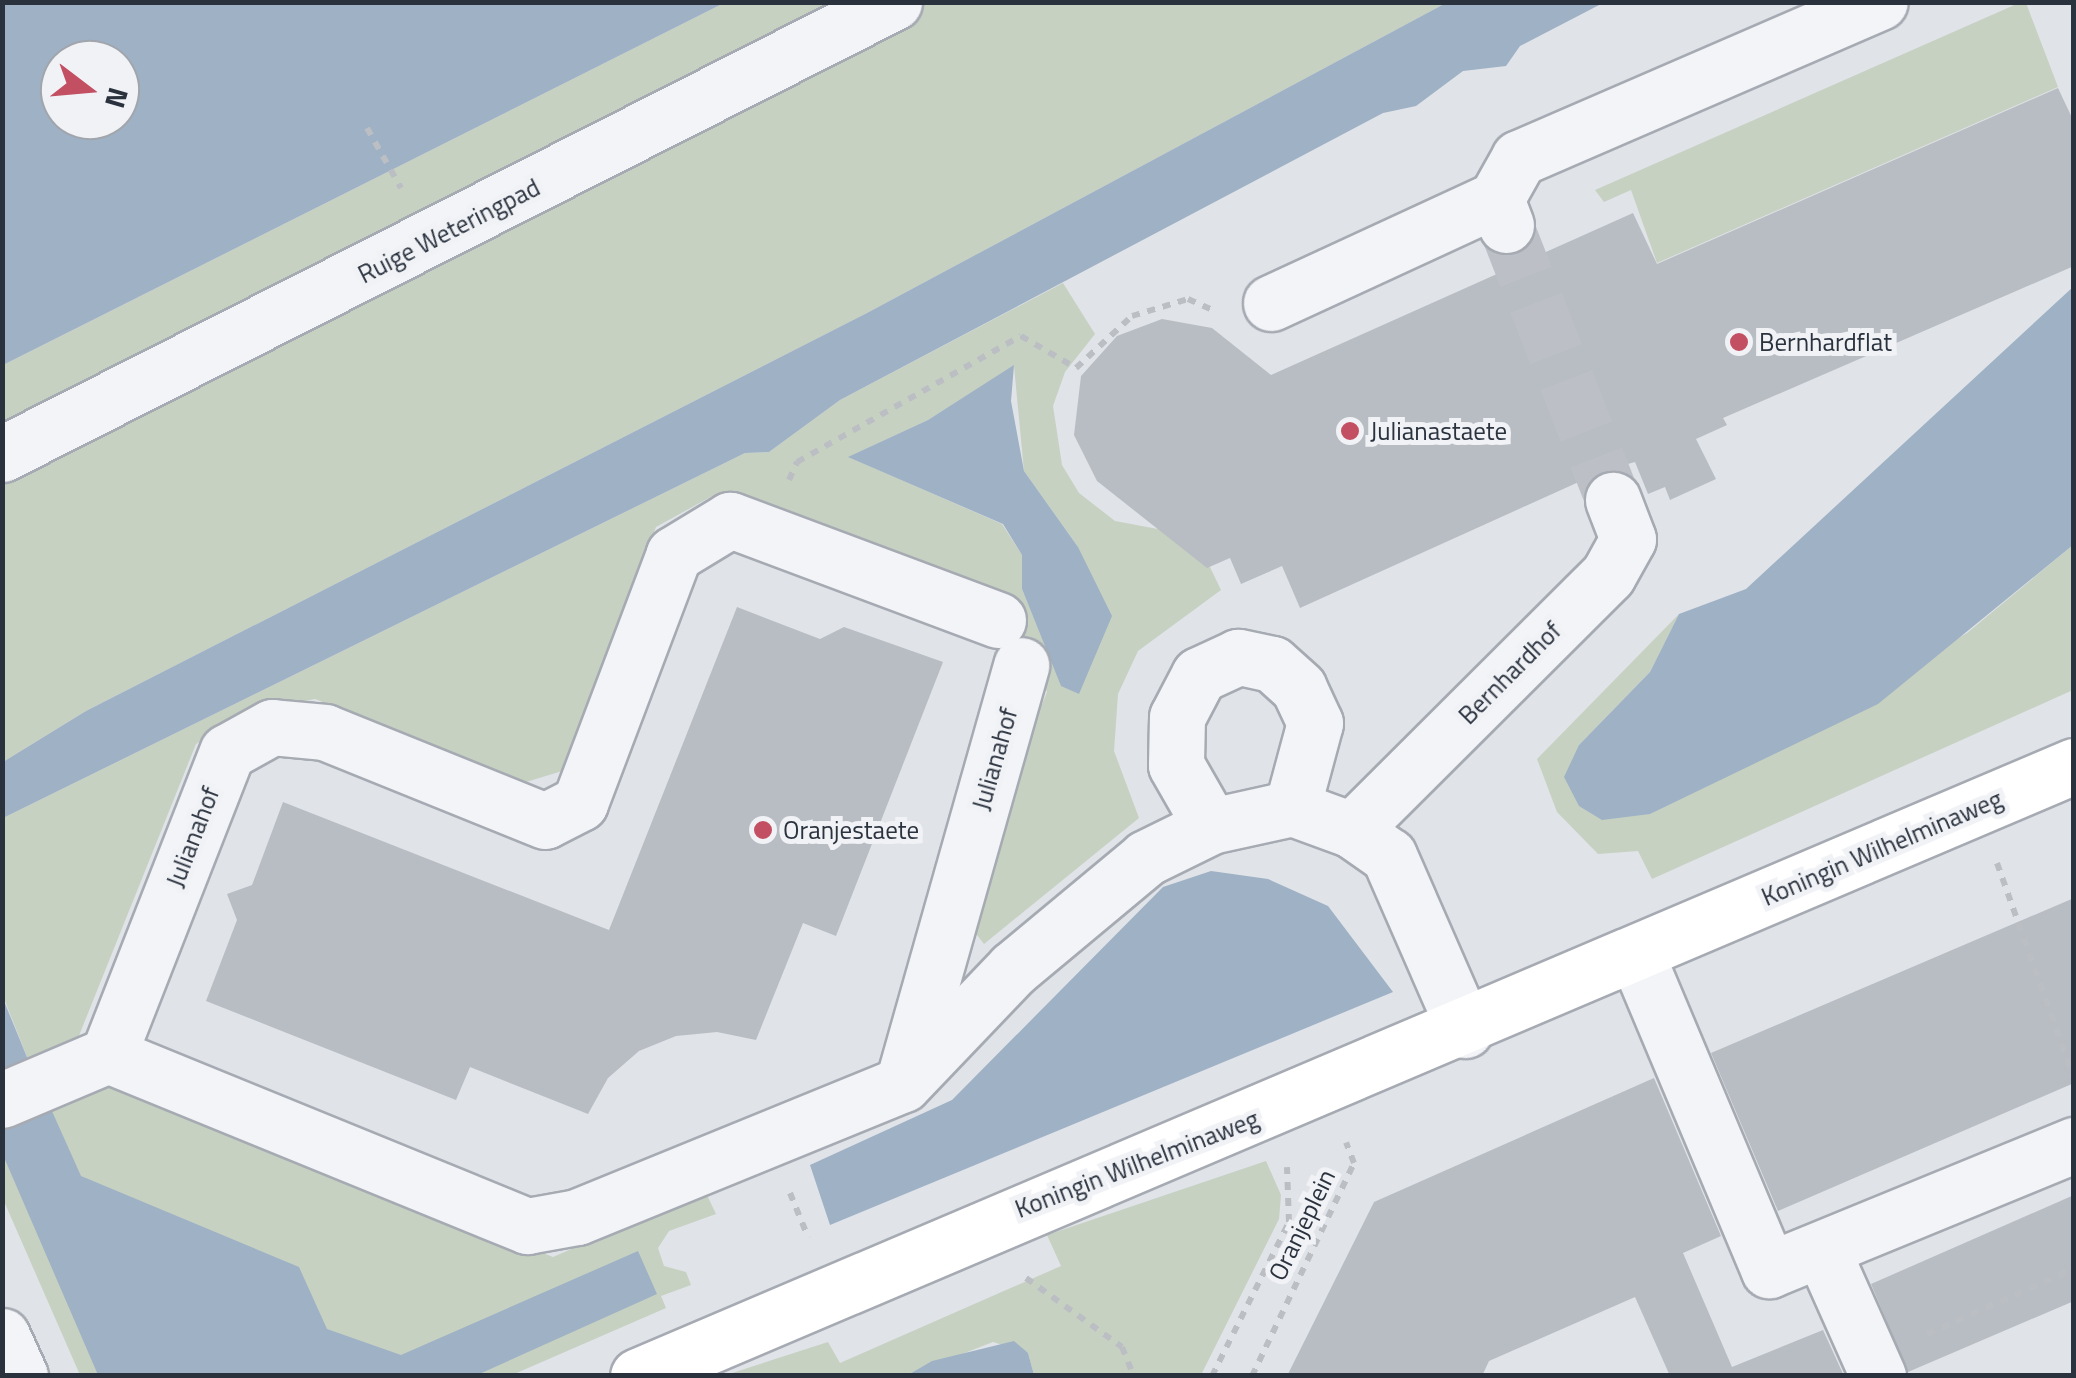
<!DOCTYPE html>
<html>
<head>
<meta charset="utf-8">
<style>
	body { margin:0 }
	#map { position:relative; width:2076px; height:1378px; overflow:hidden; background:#e0e3e8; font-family:"Titillium Web",sans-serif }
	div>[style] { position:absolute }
	.green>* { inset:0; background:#c6d1c2 }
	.water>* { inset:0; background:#9eb1c5 }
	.building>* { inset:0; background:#b8bdc4 }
	.minor-tunnel>* { height:55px; margin-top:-27.5px; transform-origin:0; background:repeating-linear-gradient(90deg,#bcc0c6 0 55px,transparent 0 83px) }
	.path>* { height:6px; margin-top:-3px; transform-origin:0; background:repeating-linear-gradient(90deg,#bbbec3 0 8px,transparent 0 16px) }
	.roads { filter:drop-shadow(2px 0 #a6aab2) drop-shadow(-2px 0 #a6aab2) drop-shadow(0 2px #a6aab2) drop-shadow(0 -2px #a6aab2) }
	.minor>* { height:55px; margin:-27.5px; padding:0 27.5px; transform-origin:27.5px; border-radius:27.5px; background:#f3f4f7 }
	.major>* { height:55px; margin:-27.5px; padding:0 27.5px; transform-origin:27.5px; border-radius:27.5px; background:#fff }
	.dots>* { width:28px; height:28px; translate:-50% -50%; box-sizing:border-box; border:5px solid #f0f2f6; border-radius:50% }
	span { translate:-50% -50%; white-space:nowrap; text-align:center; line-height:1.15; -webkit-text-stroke:10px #f0f2f6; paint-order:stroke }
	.street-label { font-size:25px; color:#2a323e }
	.poi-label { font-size:25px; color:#2a323e }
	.left { translate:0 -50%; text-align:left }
	.frame { position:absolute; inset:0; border:5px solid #2a323e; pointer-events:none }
	.north { position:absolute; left:40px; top:40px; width:100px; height:100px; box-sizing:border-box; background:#f0f2f6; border:2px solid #a1a5ac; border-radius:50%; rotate:106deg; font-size:28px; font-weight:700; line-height:40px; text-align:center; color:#2a323e }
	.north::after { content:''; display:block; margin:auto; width:35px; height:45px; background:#c34f62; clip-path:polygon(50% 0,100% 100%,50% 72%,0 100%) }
</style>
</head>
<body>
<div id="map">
	<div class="green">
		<i style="clip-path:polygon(724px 3px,1446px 3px,867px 313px,86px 711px,3px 762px,3px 365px)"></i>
		<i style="clip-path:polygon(2019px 3px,2026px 3px,2058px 87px,1657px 263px,1631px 190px,1604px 202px,1595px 190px)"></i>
		<i style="clip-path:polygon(evenodd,1063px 283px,1095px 334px,1065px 372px,1053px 406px,1062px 465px,1079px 493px,1115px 521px,1195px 536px,1221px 590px,1138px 651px,1118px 694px,1114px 751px,1139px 818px,984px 944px,959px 912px,1047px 692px,1015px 615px,1001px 598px,742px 494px,714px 495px,656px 527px,562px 771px,523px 783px,315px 699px,237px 717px,196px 744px,74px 1048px,31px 1067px,3px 996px,3px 818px,745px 453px,769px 452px,840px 400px,1063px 283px,1014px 366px,1024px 471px,1078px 547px,1079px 694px,1061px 685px,1022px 589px,1022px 555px,1002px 524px,849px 457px,928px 420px,1014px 366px)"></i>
		<i style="clip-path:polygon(2073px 545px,2073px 690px,1652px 879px,1638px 851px,1598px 854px,1557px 812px,1537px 759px,1679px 614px,1650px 672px,1579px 745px,1650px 814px,1967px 633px)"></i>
		<i style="clip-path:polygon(101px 1078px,553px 1257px,705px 1191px,716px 1214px,669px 1231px,658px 1248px,664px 1266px,686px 1272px,691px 1285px,661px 1296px,666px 1308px,512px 1375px,80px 1375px,3px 1199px,2px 1120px)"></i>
		<i style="clip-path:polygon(1266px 1161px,1281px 1195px,1279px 1219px,1201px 1375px,1034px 1375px,1028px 1353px,993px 1342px,908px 1375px,723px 1376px,828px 1342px,840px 1363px,1061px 1266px,1047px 1235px)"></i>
	</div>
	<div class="water">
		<i style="clip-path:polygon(evenodd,3px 2px,724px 2px,724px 3px,3px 365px,3px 2px,120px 60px,120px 120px,60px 120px,60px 60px,120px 60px)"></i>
		<i style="clip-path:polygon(1446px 3px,1603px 3px,1520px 46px,1506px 66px,1463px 71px,1416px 106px,1383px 113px,840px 400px,769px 452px,745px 453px,3px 818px,3px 762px,86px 711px,867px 313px)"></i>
		<i style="clip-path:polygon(2073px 287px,2073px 545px,1878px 704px,1650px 814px,1602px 820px,1579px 806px,1564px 777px,1579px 745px,1650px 672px,1679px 614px,1746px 589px)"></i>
		<i style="clip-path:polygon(1014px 365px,1011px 401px,1024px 471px,1078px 547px,1112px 616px,1079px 694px,1061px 686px,1022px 589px,1022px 555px,1003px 524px,848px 457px,928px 420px)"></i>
		<i style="clip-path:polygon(1211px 871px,1268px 879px,1328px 906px,1393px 992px,830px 1225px,810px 1165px,952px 1100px,1163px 887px)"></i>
		<i style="clip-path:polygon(2px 996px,31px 1067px,2px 1080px)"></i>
		<i style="clip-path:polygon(47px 1100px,81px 1176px,299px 1267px,327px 1329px,401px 1355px,638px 1251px,657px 1294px,477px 1375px,98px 1375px,3px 1155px,2px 1120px)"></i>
		<i style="clip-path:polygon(1014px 1341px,1028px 1353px,1034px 1375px,908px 1375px,932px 1361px)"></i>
	</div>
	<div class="building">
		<i style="clip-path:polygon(2058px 88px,2074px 122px,2074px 266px,1723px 418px,1727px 425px,1696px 439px,1716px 479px,1670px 500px,1665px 487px,1648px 494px,1635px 462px,1603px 471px,1300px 608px,1282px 566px,1241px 584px,1230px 558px,1207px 568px,1097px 481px,1074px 435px,1081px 376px,1117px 336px,1162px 319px,1212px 328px,1271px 375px,1633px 213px,1657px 264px)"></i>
		<i style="clip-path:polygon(737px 607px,820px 639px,844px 627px,943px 662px,836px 936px,803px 923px,756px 1040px,717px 1032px,676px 1036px,639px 1051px,608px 1078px,588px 1114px,470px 1067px,456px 1100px,206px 1001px,237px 920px,227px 894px,252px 885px,283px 802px,609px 930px)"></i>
		<i style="clip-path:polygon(2074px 898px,2074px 1083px,1778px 1211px,1711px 1053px)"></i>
		<i style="clip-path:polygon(1654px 1078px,1721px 1236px,1683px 1253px,1732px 1367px,1823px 1330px,1844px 1376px,1670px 1376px,1635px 1297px,1489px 1361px,1482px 1376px,1287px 1376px,1374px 1202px)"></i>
		<i style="clip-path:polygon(2074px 1195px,2074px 1301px,1908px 1372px,1871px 1284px)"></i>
	</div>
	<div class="minor-tunnel">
		<i style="left:1506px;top:225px;width:295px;rotate:68.7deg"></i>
	</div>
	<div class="path">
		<i style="left:367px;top:128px;width:69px;rotate:60.5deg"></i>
		<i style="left:789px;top:480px;width:20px;rotate:-66deg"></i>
		<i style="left:797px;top:462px;width:257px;rotate:-29.4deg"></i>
		<i style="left:1021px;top:336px;width:64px;rotate:30.2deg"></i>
		<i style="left:1076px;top:368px;width:76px;rotate:-42.9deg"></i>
		<i style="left:1132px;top:316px;width:59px;rotate:-16.9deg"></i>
		<i style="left:1188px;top:299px;width:27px;rotate:24deg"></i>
		<i style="left:1997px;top:863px;width:229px;rotate:70.4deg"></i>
		<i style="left:790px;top:1193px;width:48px;rotate:67.8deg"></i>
		<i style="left:1026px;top:1278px;width:118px;rotate:35.7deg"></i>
		<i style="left:1122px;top:1347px;width:31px;rotate:68deg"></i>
		<i style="left:1927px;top:1334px;width:161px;rotate:-23.9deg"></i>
		<i style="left:1212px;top:1376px;width:172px;rotate:-63.4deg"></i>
		<i style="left:1289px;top:1222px;width:55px;rotate:-92.1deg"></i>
		<i style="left:1252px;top:1376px;width:236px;rotate:-64.4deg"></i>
		<i style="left:1354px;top:1163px;width:22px;rotate:-111deg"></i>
	</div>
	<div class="roads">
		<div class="minor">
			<i style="left:1506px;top:225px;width:28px;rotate:-111deg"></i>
			<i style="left:1496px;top:199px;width:47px;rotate:-60.7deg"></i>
			<i style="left:1519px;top:158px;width:393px;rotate:-23.4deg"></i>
			<i style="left:1271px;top:303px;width:248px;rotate:-24.8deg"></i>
			<i style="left:2px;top:454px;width:1000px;rotate:-26.87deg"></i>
			<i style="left:998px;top:620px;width:286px;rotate:-159.5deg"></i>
			<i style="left:730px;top:520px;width:66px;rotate:148.7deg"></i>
			<i style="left:674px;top:554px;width:266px;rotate:110.7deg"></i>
			<i style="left:580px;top:803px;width:39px;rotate:153deg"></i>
			<i style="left:545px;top:821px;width:237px;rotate:-158deg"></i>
			<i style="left:325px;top:732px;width:53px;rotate:-174.6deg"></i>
			<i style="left:272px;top:727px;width:51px;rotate:150.9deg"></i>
			<i style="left:227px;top:752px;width:326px;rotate:111.4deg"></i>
			<i style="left:108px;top:1055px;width:453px;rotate:22.2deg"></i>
			<i style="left:527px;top:1226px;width:51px;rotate:-10.2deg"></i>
			<i style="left:577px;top:1217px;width:352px;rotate:-22.2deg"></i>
			<i style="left:903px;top:1084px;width:159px;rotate:-46.3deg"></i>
			<i style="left:1013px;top:969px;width:173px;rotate:-39.8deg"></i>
			<i style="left:1146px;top:858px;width:72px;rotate:-26.2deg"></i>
			<i style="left:1292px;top:808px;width:88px;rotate:-74.9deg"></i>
			<i style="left:1315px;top:723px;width:38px;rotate:-115deg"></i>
			<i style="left:1299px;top:688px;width:36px;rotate:-138deg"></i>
			<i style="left:1272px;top:664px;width:35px;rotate:-168deg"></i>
			<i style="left:1238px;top:657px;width:43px;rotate:155.2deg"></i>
			<i style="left:1199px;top:675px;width:47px;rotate:117.6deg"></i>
			<i style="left:1177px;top:717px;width:48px;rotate:91.2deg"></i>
			<i style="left:1176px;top:765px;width:70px;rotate:60.2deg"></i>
			<i style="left:1211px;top:826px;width:83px;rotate:-12.5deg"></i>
			<i style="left:1292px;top:808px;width:64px;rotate:20.1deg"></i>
			<i style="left:1352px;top:830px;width:45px;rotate:35.1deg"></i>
			<i style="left:1389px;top:856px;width:190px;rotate:66.4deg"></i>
			<i style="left:1352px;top:830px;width:361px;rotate:-44.9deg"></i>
			<i style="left:1608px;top:575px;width:41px;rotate:-60.9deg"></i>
			<i style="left:1628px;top:539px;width:42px;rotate:-111deg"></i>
			<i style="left:1636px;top:954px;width:343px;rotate:67.2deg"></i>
			<i style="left:1769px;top:1270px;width:330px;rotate:-22.3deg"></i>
			<i style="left:905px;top:1076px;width:427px;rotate:-74.2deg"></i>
			<i style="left:2px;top:1100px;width:115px;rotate:-23deg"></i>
			<i style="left:1822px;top:1250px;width:138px;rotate:66deg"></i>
			<i style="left:2px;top:1336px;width:44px;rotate:65.8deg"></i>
		</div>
		<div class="major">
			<i style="left:638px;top:1376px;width:1560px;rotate:-23.02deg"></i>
		</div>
	</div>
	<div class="dots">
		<i style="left:1739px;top:342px;background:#c34f62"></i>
		<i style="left:1350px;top:431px;background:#c34f62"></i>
		<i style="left:763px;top:830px;background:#c34f62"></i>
	</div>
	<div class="street-label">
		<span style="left:449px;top:231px;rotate:-27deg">Ruige Weteringpad</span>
		<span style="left:1510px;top:673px;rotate:-45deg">Bernhardhof</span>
		<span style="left:995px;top:759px;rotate:-74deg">Julianahof</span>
		<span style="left:193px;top:837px;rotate:-69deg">Julianahof</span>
		<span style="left:1882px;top:848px;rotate:-23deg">Koningin Wilhelminaweg</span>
		<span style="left:1137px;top:1164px;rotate:-21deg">Koningin Wilhelminaweg</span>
		<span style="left:1302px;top:1225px;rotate:-64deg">Oranjeplein</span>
	</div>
	<div class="poi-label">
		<span class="left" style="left:1759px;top:342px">Bernhardflat</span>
		<span class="left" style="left:1370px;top:431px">Julianastaete</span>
		<span class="left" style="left:783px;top:830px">Oranjestaete</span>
	</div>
	<div class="frame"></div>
	<div class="north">N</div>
</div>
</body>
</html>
